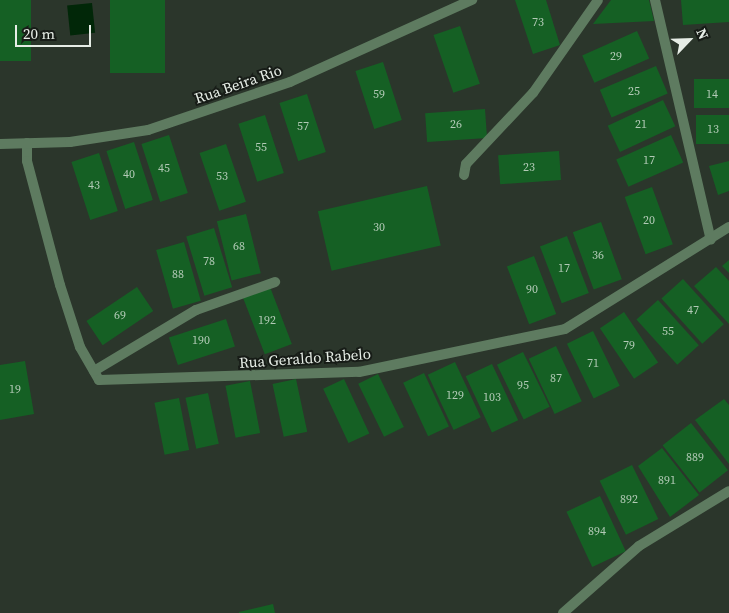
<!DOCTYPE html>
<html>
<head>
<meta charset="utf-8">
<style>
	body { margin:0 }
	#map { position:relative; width:729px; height:613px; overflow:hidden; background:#2b362b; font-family:"Source Serif 4",serif }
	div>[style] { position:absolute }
	.water>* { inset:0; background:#012708; transform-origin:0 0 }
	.building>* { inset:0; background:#156024; transform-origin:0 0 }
	.minor>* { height:10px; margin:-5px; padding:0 5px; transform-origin:5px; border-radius:5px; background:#5e7b60 }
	span { translate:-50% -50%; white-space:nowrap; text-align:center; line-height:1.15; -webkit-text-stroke:4px #171c17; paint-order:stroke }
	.number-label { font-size:12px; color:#b2cab6 }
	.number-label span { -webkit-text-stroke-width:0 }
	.street-label { font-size:15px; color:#e6ede6 }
	.north { position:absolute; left:664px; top:15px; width:50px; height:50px; -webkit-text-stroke:4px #171c17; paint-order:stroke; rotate:66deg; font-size:14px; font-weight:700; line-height:20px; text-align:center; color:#e6ede6 }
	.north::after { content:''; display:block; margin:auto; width:18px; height:22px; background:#e6ede6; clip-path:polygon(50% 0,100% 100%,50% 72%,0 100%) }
	.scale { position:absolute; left:15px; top:25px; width:76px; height:22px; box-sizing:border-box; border:2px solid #e6ede6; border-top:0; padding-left:6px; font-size:15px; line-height:18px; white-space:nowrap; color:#e6ede6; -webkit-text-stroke:4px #171c17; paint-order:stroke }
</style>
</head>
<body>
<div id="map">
	<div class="water">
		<i style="left:92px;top:3px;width:30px;height:25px;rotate:84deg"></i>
	</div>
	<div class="building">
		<i style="left:0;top:0;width:31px;height:61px"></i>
		<i style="left:110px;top:0;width:55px;height:73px"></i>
		<i style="clip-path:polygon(515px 0,546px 0,560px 45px,533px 54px)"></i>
		<i style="clip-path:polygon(611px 0,649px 0,654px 21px,593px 24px)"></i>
		<i style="clip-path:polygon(681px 0,729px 0,729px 22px,683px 25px)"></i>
		<i style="left:460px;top:26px;width:61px;height:28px;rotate:71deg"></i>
		<i style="left:637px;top:31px;width:30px;height:60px;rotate:66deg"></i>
		<i style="left:383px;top:62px;width:61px;height:29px;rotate:72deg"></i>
		<i style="left:656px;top:66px;width:30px;height:61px;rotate:67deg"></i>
		<i style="left:729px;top:79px;width:29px;height:35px;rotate:90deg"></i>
		<i style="left:307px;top:94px;width:61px;height:29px;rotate:72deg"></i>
		<i style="left:663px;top:100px;width:29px;height:61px;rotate:65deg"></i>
		<i style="left:485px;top:109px;width:29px;height:60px;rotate:86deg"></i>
		<i style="left:265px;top:115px;width:61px;height:28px;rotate:72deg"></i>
		<i style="left:729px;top:115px;width:29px;height:33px;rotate:90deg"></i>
		<i style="left:169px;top:135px;width:61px;height:29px;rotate:72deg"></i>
		<i style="left:671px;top:135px;width:30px;height:60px;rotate:66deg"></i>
		<i style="left:134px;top:142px;width:61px;height:29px;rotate:72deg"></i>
		<i style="left:226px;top:144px;width:61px;height:28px;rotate:71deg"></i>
		<i style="left:559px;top:151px;width:29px;height:61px;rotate:86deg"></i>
		<i style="left:99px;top:153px;width:61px;height:29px;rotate:72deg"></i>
		<i style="clip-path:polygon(729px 161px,729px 191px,718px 195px,709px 166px)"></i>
		<i style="left:427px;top:186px;width:61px;height:112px;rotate:77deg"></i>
		<i style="left:652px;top:187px;width:61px;height:29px;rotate:70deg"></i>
		<i style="left:246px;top:214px;width:61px;height:30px;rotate:76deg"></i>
		<i style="left:601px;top:222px;width:61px;height:30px;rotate:70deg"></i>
		<i style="left:214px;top:228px;width:62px;height:29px;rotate:73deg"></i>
		<i style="left:567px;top:236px;width:61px;height:29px;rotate:69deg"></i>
		<i style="left:184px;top:242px;width:61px;height:29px;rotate:74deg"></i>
		<i style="left:534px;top:256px;width:62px;height:29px;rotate:69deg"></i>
		<i style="clip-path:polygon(729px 260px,729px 273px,722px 266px)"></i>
		<i style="clip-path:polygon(716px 267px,729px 281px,729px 324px,694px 286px)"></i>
		<i style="left:683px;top:279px;width:61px;height:29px;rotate:48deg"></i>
		<i style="left:137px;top:287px;width:29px;height:61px;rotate:56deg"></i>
		<i style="left:270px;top:287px;width:61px;height:29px;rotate:69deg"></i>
		<i style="left:658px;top:300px;width:61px;height:29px;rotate:48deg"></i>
		<i style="left:624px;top:312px;width:61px;height:29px;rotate:56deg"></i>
		<i style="left:226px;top:319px;width:29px;height:60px;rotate:72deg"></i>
		<i style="left:593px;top:331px;width:61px;height:29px;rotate:64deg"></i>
		<i style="left:556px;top:346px;width:61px;height:30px;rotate:65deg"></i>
		<i style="left:523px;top:352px;width:61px;height:29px;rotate:64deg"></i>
		<i style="clip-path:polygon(25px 361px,34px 414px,0 420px,0 365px)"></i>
		<i style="left:455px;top:362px;width:61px;height:30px;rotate:65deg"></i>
		<i style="left:492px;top:364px;width:62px;height:29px;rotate:65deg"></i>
		<i style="left:424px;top:373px;width:59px;height:23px;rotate:65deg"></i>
		<i style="left:378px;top:374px;width:59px;height:22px;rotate:64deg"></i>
		<i style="left:296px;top:379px;width:54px;height:24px;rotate:78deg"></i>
		<i style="left:344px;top:379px;width:60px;height:23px;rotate:65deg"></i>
		<i style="left:250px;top:381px;width:53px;height:25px;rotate:79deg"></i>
		<i style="left:208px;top:393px;width:52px;height:23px;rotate:78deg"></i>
		<i style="left:179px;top:398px;width:53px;height:25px;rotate:79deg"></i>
		<i style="clip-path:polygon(724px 399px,729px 405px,729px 464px,695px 420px)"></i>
		<i style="left:691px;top:423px;width:60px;height:36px;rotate:52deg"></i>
		<i style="clip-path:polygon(662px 448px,699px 495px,670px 517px,638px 466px)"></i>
		<i style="left:632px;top:465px;width:60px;height:36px;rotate:64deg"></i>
		<i style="left:600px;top:496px;width:61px;height:37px;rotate:65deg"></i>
		<i style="clip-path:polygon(273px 604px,275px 613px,239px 613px,239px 612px)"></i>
	</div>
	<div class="minor">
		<i style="left:655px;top:0;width:246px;rotate:76.9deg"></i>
		<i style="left:27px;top:143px;width:18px;rotate:90deg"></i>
		<i style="left:27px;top:161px;width:128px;rotate:75.1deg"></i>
		<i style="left:60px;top:285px;width:65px;rotate:72.1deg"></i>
		<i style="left:80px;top:347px;width:38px;rotate:60deg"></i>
		<i style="left:99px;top:380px;width:260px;rotate:-1.8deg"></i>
		<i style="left:359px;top:372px;width:210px;rotate:-11.8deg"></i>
		<i style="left:565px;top:329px;width:193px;rotate:-31.9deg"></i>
		<i style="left:0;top:144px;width:70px;rotate:-1.6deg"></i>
		<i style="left:70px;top:142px;width:79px;rotate:-8.7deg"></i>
		<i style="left:148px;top:130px;width:150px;rotate:-18.7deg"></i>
		<i style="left:290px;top:82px;width:200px;rotate:-24.3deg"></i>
		<i style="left:464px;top:175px;width:11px;rotate:-80deg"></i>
		<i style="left:466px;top:164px;width:98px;rotate:-46.7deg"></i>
		<i style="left:533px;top:93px;width:113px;rotate:-55deg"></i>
		<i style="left:94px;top:371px;width:119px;rotate:-30.9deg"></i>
		<i style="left:196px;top:310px;width:84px;rotate:-19.5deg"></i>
		<i style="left:563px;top:613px;width:101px;rotate:-41.4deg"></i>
		<i style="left:639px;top:546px;width:105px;rotate:-31.4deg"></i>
	</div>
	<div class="number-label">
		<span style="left:538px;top:23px">73</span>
		<span style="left:616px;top:57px">29</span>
		<span style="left:634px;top:92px">25</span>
		<span style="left:379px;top:95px">59</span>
		<span style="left:712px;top:95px">14</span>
		<span style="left:456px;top:125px">26</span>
		<span style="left:641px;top:125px">21</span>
		<span style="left:303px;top:127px">57</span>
		<span style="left:713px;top:130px">13</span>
		<span style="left:261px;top:148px">55</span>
		<span style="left:649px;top:161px">17</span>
		<span style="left:529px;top:168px">23</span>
		<span style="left:164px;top:169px">45</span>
		<span style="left:129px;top:175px">40</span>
		<span style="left:222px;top:177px">53</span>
		<span style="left:94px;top:186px">43</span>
		<span style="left:649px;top:221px">20</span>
		<span style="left:379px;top:228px">30</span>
		<span style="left:239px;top:247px">68</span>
		<span style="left:598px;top:256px">36</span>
		<span style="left:209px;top:262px">78</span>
		<span style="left:564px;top:269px">17</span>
		<span style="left:178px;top:275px">88</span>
		<span style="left:532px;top:290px">90</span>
		<span style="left:693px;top:311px">47</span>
		<span style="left:120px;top:316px">69</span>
		<span style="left:267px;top:321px">192</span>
		<span style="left:668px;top:332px">55</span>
		<span style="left:201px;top:341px">190</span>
		<span style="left:629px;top:346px">79</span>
		<span style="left:593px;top:364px">71</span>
		<span style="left:556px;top:379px">87</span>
		<span style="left:523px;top:386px">95</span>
		<span style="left:15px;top:390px">19</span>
		<span style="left:455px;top:396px">129</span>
		<span style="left:492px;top:398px">103</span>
		<span style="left:695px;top:458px">889</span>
		<span style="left:667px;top:481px">891</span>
		<span style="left:629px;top:500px">892</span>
		<span style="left:597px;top:532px">894</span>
	</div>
	<div class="street-label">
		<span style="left:238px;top:84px;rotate:-19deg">Rua Beira Rio</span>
		<span style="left:305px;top:358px;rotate:-4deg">Rua Geraldo Rabelo</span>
	</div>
	<div class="north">N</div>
	<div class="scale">20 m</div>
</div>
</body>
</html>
